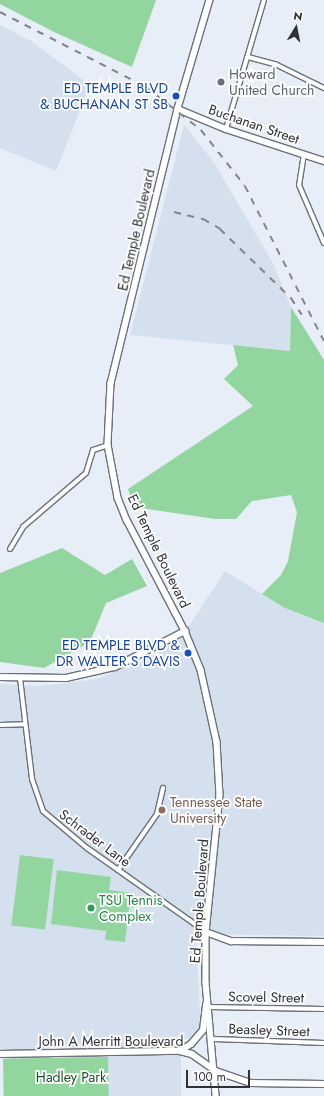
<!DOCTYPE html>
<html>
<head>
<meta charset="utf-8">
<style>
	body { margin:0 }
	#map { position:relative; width:324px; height:1096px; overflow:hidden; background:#e7eef7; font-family:Jost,sans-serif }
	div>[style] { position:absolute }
	.built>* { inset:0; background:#d4e0ed }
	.green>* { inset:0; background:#93d59f; transform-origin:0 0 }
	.roads { filter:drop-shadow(1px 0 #6b7179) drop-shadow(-1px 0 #6b7179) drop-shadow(0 1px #6b7179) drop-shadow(0 -1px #6b7179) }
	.street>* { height:4px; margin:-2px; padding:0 2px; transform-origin:2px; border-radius:2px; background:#fff }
	.secondary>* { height:5.5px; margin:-2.75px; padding:0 2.75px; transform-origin:2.75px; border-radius:2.75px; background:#fff }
	.rail>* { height:1.5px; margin-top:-0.75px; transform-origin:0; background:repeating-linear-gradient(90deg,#81858b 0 7px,transparent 0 14px) }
	.dots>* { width:11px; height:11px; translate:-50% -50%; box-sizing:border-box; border:2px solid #fff; border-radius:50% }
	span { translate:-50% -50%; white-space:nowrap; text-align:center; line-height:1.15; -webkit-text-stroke:3.5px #fff; paint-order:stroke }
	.worship-label { font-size:14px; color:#5b616d }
	.left { translate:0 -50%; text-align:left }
	.transit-label { font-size:14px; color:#164399 }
	.right { translate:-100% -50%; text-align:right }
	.street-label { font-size:14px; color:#2f3135 }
	.education-label { font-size:14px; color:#785e54 }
	.leisure-label { font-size:14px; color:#27864d }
	.park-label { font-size:14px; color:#1c4e29 }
	.north { position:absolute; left:276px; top:8px; width:40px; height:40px; -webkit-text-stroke:3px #fff; paint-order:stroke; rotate:10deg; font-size:11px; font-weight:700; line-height:16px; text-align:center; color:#2f3135 }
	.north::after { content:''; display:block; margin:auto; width:14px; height:18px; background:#2f3135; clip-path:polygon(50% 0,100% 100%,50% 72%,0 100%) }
	.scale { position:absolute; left:186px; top:1070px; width:64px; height:18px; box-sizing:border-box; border:2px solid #2f3135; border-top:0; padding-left:5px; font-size:12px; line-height:14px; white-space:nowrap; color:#2f3135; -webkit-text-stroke:3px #fff; paint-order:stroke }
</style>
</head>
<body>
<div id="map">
	<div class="built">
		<i style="clip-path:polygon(0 25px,31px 41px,90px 85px,56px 171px,0 148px)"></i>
		<i style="clip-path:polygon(184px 125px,213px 161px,273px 263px,291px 307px,290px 351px,130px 335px)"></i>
		<i style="clip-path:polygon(225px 571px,285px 608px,324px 623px,324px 936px,196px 934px,201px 1034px,181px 1041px,181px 1096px,7px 1096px,6px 1058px,0 1058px,0 684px,40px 686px,97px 679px,143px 661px,181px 638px)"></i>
	</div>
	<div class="green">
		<i style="clip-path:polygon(0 0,156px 0,132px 67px,54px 32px,0 4px)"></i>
		<i style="clip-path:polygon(291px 307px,324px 360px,324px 623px,285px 608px,262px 594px,281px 575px,288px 561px,297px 512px,291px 495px,252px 501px,236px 519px,215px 519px,134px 507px,128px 489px,253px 406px,224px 379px,238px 365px,233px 345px,290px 351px)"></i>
		<i style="clip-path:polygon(62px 548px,105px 575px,132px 559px,147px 586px,106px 603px,90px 642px,44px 668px,0 662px,0 573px)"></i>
		<i style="left:20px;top:855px;width:34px;height:71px;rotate:7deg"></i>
		<i style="clip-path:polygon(57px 870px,111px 877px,109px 890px,131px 893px,125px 942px,105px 940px,106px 931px,51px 924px)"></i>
		<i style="left:108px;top:1057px;width:39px;height:105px;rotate:89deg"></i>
	</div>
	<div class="roads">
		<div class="street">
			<i style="left:248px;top:57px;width:28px;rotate:15deg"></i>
			<i style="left:275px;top:64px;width:55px;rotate:26.1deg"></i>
			<i style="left:226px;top:129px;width:134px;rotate:-73.6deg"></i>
			<i style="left:304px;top:154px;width:31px;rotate:99deg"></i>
			<i style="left:299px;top:185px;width:63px;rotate:66.7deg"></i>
			<i style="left:10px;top:549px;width:26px;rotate:-59deg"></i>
			<i style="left:23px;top:527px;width:83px;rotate:-40.6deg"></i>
			<i style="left:86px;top:473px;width:24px;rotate:-73deg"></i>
			<i style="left:93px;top:450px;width:16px;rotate:-18deg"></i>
			<i style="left:20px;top:678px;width:102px;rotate:83.2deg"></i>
			<i style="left:32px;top:779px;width:34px;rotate:71deg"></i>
			<i style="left:43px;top:811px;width:57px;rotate:40.1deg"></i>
			<i style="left:87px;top:848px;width:146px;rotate:35.2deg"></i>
			<i style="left:0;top:725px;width:25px;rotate:-2deg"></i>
			<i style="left:118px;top:870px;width:68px;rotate:-55.1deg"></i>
			<i style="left:157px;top:814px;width:27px;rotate:-77deg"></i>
			<i style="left:209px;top:1007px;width:115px;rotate:1deg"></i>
			<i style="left:214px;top:1039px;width:110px;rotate:2.1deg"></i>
		</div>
		<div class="secondary">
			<i style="left:210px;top:0;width:114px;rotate:106.4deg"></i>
			<i style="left:178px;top:109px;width:282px;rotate:103.7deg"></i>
			<i style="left:111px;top:383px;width:62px;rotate:92.8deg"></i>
			<i style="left:108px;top:445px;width:54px;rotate:79.3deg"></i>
			<i style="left:118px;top:498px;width:24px;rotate:68deg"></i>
			<i style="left:127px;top:520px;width:125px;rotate:62.4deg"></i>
			<i style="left:185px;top:631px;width:42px;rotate:67.7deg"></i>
			<i style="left:201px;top:670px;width:74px;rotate:77.5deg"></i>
			<i style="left:217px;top:742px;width:53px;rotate:86.8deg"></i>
			<i style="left:220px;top:795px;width:138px;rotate:95.8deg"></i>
			<i style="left:206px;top:932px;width:51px;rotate:90deg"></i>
			<i style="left:206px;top:983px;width:113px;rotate:84.9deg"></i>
			<i style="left:178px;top:109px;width:52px;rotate:22.6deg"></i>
			<i style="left:226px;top:129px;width:103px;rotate:18.1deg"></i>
			<i style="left:0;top:677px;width:66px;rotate:0.9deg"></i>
			<i style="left:66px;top:678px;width:50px;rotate:-12.7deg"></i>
			<i style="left:115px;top:667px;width:79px;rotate:-27.2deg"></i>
			<i style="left:206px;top:932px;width:27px;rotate:20deg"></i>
			<i style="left:231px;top:941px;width:93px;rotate:0.6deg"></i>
			<i style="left:180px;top:1051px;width:13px;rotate:-32deg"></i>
			<i style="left:191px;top:1044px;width:18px;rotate:-49deg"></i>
			<i style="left:203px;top:1030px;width:26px;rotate:-83deg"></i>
			<i style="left:0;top:1054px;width:180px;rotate:-1deg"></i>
			<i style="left:180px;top:1051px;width:12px;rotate:14deg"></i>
			<i style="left:192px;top:1054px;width:29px;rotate:35deg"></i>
			<i style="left:216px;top:1071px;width:36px;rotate:19deg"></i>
			<i style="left:250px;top:1083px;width:74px;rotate:0.8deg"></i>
		</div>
	</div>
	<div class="rail">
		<i style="left:0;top:12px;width:164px;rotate:27.2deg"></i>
		<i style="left:146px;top:87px;width:70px;rotate:38deg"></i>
		<i style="left:201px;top:130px;width:71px;rotate:51.8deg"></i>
		<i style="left:245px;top:186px;width:174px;rotate:63deg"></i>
		<i style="left:174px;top:212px;width:30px;rotate:14deg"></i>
		<i style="left:203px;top:219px;width:20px;rotate:30deg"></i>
		<i style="left:220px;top:229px;width:99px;rotate:44.2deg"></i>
		<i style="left:291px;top:298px;width:20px;rotate:57deg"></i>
	</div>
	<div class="dots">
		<i style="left:221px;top:82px;background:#6b7280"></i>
		<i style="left:176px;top:96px;background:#1a4fb4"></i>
		<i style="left:188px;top:653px;background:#1a4fb4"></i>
		<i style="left:162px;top:810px;background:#8d6e63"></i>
		<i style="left:91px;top:908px;background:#2e9e5b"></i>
	</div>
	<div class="worship-label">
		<span class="left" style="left:229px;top:82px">Howard<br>United Church</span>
	</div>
	<div class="transit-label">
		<span class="right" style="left:168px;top:96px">ED TEMPLE BLVD<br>&amp; BUCHANAN ST SB</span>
		<span class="right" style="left:180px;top:653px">ED TEMPLE BLVD &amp;<br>DR WALTER S DAVIS</span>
	</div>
	<div class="street-label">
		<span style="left:254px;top:124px;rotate:19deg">Buchanan Street</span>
		<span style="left:136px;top:230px;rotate:-77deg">Ed Temple Boulevard</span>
		<span style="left:159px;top:551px;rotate:64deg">Ed Temple Boulevard</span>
		<span style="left:95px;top:838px;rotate:37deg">Schrader Lane</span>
		<span style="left:199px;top:901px;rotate:-86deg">Ed Temple Boulevard</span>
		<span style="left:266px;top:997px;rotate:1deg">Scovel Street</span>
		<span style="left:269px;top:1030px;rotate:2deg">Beasley Street</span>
		<span style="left:111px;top:1041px">John A Merritt Boulevard</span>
	</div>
	<div class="education-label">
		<span class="left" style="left:170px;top:810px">Tennessee State<br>University</span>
	</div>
	<div class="leisure-label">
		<span class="left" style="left:99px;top:908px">TSU Tennis<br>Complex</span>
	</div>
	<div class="park-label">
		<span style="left:71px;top:1077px">Hadley Park</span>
	</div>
	<div class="north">N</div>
	<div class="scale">100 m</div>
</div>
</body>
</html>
